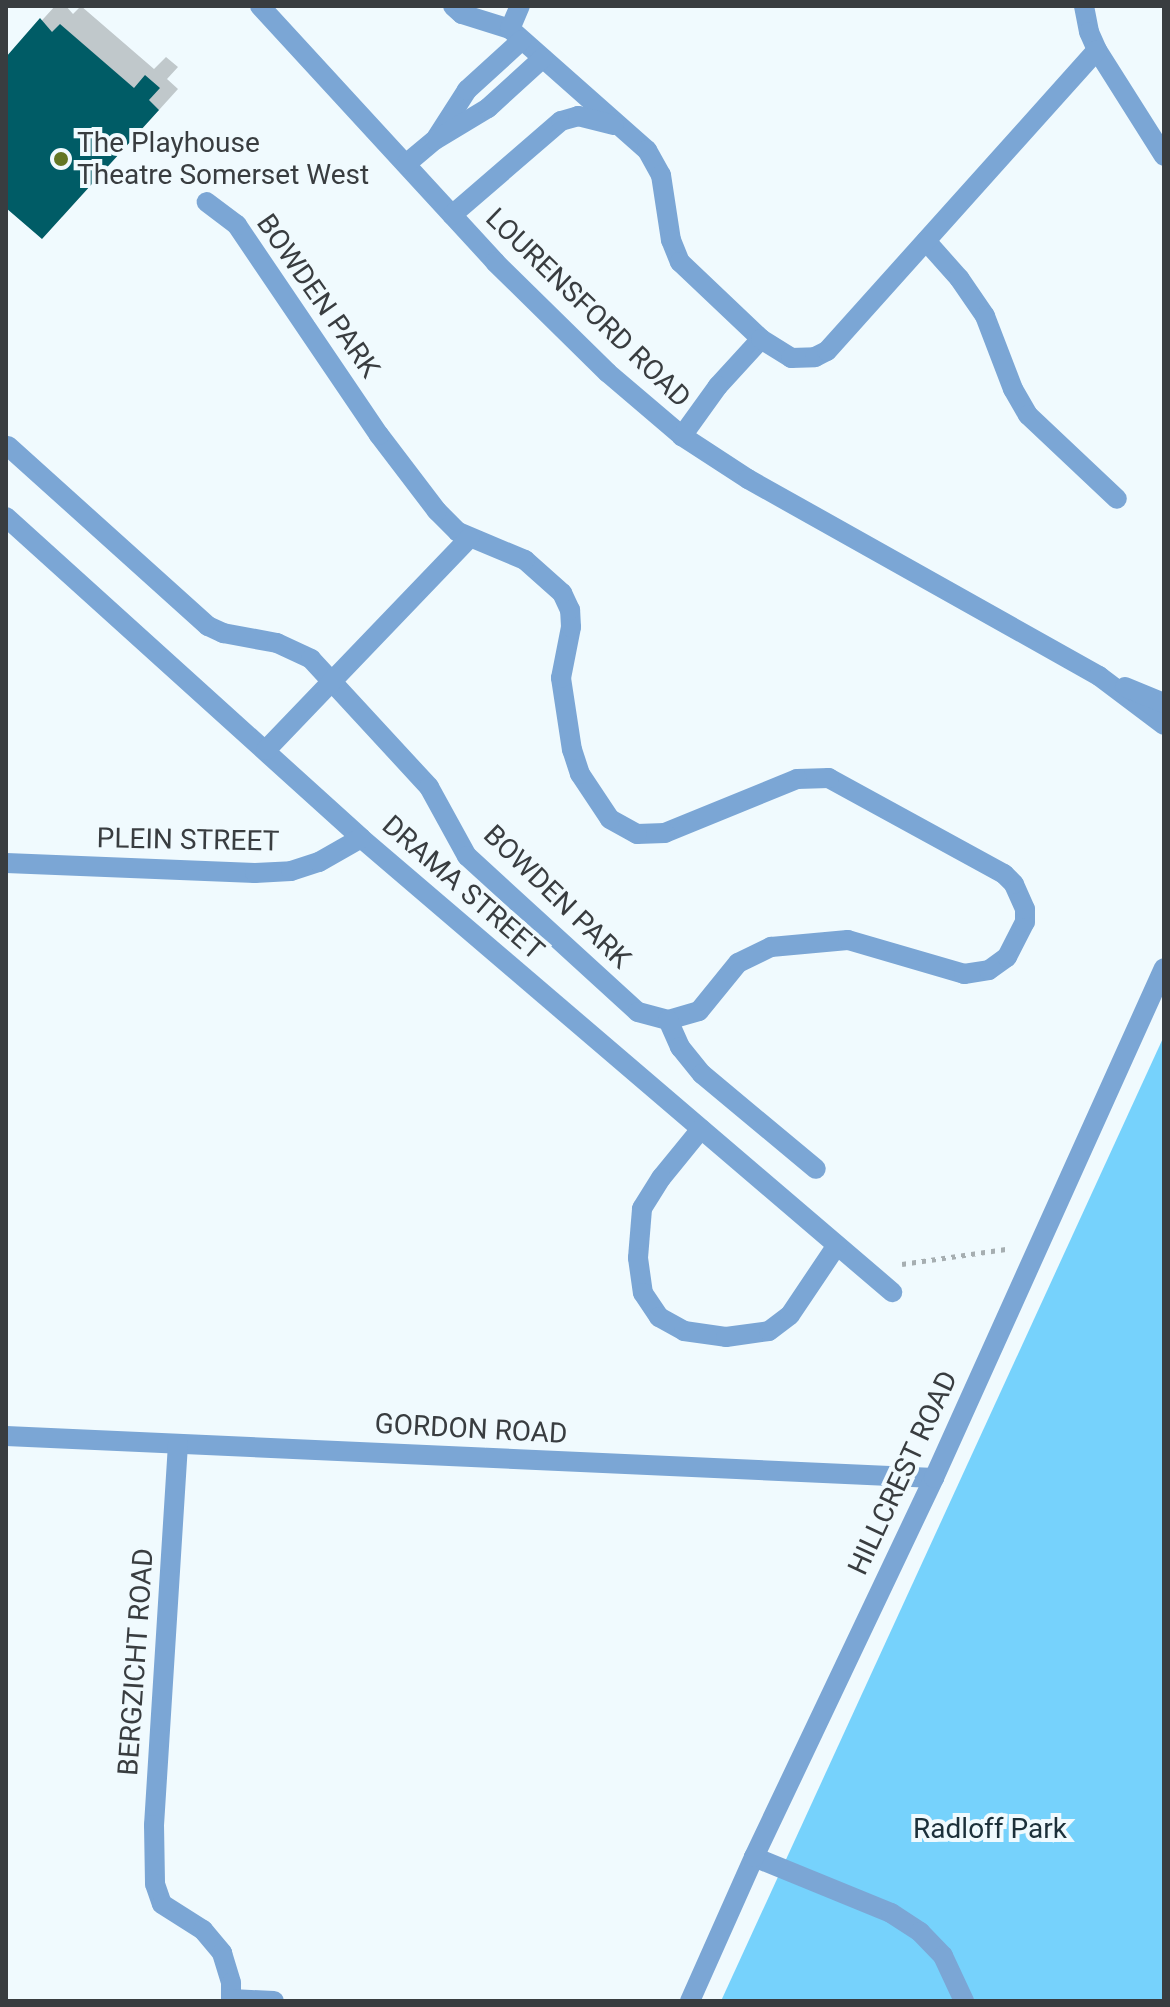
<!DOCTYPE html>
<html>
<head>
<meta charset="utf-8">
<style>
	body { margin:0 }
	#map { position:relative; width:1170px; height:2007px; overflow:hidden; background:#f0fafe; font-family:Roboto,sans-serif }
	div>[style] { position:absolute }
	.green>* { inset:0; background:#76d2fc }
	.shadow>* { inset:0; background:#0003 }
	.building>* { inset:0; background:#005c66 }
	.path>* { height:5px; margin-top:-2.5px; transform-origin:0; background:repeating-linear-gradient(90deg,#a6aeb1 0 4px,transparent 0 10px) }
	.minor>* { height:20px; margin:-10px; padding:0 10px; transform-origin:10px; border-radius:10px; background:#7ba6d5 }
	.dots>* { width:22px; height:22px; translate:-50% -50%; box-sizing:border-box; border:4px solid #f0fafe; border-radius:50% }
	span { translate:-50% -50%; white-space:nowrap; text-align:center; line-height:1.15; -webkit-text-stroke:8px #f0fafe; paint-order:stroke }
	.poi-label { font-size:28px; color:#393d40 }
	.left { translate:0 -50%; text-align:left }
	.street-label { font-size:28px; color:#393d40 }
	.park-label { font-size:28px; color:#1c303a }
	.frame { position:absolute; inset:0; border:8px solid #393d40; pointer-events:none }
</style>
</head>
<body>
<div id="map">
	<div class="green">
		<i style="clip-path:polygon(1164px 1036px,1164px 2001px,721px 2001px)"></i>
	</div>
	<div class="shadow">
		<i style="clip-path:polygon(55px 6px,66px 6px,73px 14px,81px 6px,154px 69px,166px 57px,178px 67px,167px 79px,178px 89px,62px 217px,6px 205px,6px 60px)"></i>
	</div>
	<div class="building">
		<i style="clip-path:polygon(40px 18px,52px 32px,60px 24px,134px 88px,145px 75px,160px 88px,149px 100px,159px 110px,42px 239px,6px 208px,6px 57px)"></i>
	</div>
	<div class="path">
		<i style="left:902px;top:1264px;width:105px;rotate:-8.2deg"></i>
	</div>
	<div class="minor">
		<i style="left:260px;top:6px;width:348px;rotate:47.4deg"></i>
		<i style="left:495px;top:262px;width:158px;rotate:44.5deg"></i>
		<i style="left:608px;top:373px;width:97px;rotate:40.4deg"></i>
		<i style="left:682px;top:436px;width:79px;rotate:33.1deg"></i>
		<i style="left:748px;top:479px;width:403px;rotate:29.3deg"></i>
		<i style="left:1099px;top:676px;width:81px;rotate:37deg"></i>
		<i style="left:453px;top:6px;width:12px;rotate:42deg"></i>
		<i style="left:462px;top:14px;width:50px;rotate:17.4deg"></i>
		<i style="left:510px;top:29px;width:183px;rotate:41.5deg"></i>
		<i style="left:647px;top:150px;width:29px;rotate:61deg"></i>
		<i style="left:661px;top:175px;width:66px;rotate:81.3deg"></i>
		<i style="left:671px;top:240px;width:24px;rotate:68deg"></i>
		<i style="left:680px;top:262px;width:112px;rotate:43.5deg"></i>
		<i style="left:761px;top:339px;width:64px;rotate:132.5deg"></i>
		<i style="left:718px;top:386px;width:62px;rotate:125.8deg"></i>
		<i style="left:1084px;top:6px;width:26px;rotate:79deg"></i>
		<i style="left:1089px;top:32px;width:20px;rotate:66deg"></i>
		<i style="left:1097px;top:50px;width:125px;rotate:57.7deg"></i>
		<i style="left:510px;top:29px;width:25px;rotate:-67deg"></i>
		<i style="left:437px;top:137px;width:56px;rotate:-57.4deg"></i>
		<i style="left:467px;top:90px;width:74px;rotate:-42.3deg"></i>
		<i style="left:406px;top:164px;width:38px;rotate:-40deg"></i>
		<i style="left:435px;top:140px;width:62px;rotate:-31.1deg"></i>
		<i style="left:488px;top:108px;width:74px;rotate:-42.3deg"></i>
		<i style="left:452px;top:215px;width:144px;rotate:-40.8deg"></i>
		<i style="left:561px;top:121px;width:18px;rotate:-16deg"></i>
		<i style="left:578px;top:116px;width:37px;rotate:14deg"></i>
		<i style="left:926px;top:241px;width:50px;rotate:48.3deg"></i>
		<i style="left:959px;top:278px;width:46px;rotate:55.6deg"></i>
		<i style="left:985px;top:316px;width:78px;rotate:69deg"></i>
		<i style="left:1013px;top:389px;width:30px;rotate:60deg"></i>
		<i style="left:1028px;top:415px;width:122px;rotate:43.3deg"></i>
		<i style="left:761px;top:339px;width:36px;rotate:32deg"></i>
		<i style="left:791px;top:358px;width:24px;rotate:-2deg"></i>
		<i style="left:815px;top:357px;width:13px;rotate:-27deg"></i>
		<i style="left:827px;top:351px;width:404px;rotate:-48.1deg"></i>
		<i style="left:8px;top:446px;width:269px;rotate:42deg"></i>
		<i style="left:208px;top:626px;width:17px;rotate:25deg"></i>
		<i style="left:223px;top:633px;width:55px;rotate:10.5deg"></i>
		<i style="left:277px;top:643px;width:38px;rotate:25deg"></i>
		<i style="left:311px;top:659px;width:174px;rotate:47.3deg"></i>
		<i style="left:429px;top:787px;width:79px;rotate:61.2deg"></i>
		<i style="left:467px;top:856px;width:231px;rotate:42.4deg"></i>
		<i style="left:638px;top:1012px;width:31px;rotate:15deg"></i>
		<i style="left:668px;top:1020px;width:32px;rotate:-16deg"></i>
		<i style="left:699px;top:1011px;width:62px;rotate:-50.9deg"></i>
		<i style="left:738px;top:963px;width:37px;rotate:-26deg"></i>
		<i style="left:771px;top:947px;width:77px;rotate:-5.2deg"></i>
		<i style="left:848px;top:940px;width:121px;rotate:16.3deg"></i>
		<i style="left:964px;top:974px;width:25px;rotate:-9deg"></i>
		<i style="left:989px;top:970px;width:22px;rotate:-36deg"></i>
		<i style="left:1007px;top:957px;width:39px;rotate:-63deg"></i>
		<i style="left:1025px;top:922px;width:13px;rotate:-90deg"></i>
		<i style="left:1025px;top:909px;width:27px;rotate:-114deg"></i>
		<i style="left:1014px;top:884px;width:14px;rotate:-135deg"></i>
		<i style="left:1004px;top:874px;width:200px;rotate:-151.3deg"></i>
		<i style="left:829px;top:778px;width:32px;rotate:178deg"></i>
		<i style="left:797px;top:779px;width:143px;rotate:157.8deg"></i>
		<i style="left:665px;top:833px;width:28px;rotate:178deg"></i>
		<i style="left:637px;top:834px;width:31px;rotate:-151deg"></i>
		<i style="left:610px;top:819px;width:54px;rotate:-123.7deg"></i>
		<i style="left:580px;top:774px;width:25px;rotate:-108deg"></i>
		<i style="left:572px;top:750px;width:73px;rotate:-98.7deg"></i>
		<i style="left:561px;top:678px;width:52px;rotate:-78.9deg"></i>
		<i style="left:571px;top:627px;width:17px;rotate:-93deg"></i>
		<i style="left:570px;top:610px;width:19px;rotate:-115deg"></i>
		<i style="left:562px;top:593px;width:50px;rotate:-138.3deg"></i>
		<i style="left:525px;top:560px;width:73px;rotate:-157.3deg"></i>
		<i style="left:458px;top:532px;width:30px;rotate:-135deg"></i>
		<i style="left:437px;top:511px;width:96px;rotate:-127.3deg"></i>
		<i style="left:379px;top:435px;width:254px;rotate:-124.1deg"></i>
		<i style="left:237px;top:225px;width:38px;rotate:-143deg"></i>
		<i style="left:6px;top:517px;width:479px;rotate:42.1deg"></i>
		<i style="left:361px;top:838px;width:699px;rotate:40.53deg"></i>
		<i style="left:1125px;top:687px;width:42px;rotate:22.3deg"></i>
		<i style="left:266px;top:750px;width:294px;rotate:-46.2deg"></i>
		<i style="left:6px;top:863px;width:249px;rotate:2.3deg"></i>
		<i style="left:255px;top:873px;width:36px;rotate:-3deg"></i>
		<i style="left:291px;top:871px;width:29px;rotate:-18deg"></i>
		<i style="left:319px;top:862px;width:48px;rotate:-29.7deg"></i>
		<i style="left:668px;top:1020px;width:30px;rotate:66deg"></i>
		<i style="left:680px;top:1047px;width:35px;rotate:51deg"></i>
		<i style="left:702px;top:1074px;width:148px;rotate:39.8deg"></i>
		<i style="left:701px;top:1129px;width:63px;rotate:129.2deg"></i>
		<i style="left:661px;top:1178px;width:36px;rotate:122deg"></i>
		<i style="left:642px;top:1209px;width:49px;rotate:94.7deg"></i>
		<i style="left:638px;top:1258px;width:35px;rotate:82deg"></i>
		<i style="left:643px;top:1293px;width:29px;rotate:56deg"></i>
		<i style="left:659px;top:1317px;width:29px;rotate:29deg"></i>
		<i style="left:684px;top:1331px;width:42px;rotate:8.1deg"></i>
		<i style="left:726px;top:1337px;width:43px;rotate:-7.9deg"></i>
		<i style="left:769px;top:1331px;width:26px;rotate:-37deg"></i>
		<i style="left:790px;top:1315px;width:84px;rotate:-56.1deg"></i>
		<i style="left:6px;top:1436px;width:929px;rotate:2.59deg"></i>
		<i style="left:178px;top:1444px;width:382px;rotate:93.6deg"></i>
		<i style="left:154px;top:1825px;width:59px;rotate:89deg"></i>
		<i style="left:155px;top:1884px;width:21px;rotate:71deg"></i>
		<i style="left:162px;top:1904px;width:49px;rotate:32.4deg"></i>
		<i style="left:203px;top:1930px;width:30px;rotate:50deg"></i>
		<i style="left:222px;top:1953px;width:31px;rotate:73deg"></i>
		<i style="left:231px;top:1983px;width:18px;rotate:90deg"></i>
		<i style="left:754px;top:1857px;width:148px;rotate:22.2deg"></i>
		<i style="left:891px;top:1913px;width:35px;rotate:33deg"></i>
		<i style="left:920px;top:1932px;width:33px;rotate:46deg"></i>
		<i style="left:943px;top:1956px;width:50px;rotate:65deg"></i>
		<i style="left:231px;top:1999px;width:43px;rotate:2.7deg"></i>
		<i style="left:690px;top:2001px;width:158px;rotate:-66deg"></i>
		<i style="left:754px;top:1857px;width:420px;rotate:-64.6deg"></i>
		<i style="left:934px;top:1478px;width:559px;rotate:-65.73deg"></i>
	</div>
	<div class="dots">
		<i style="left:61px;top:159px;background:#637624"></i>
	</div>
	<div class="poi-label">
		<span class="left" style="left:77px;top:159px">The Playhouse<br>Theatre Somerset West</span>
	</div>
	<div class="street-label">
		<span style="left:318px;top:296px;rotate:55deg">BOWDEN PARK</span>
		<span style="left:588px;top:308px;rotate:44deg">LOURENSFORD ROAD</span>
		<span style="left:188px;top:840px;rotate:1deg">PLEIN STREET</span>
		<span style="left:463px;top:888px;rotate:41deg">DRAMA STREET</span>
		<span style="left:557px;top:897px;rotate:44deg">BOWDEN PARK</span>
		<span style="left:471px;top:1429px;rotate:3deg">GORDON ROAD</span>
		<span style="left:903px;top:1473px;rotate:-65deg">HILLCREST ROAD</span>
		<span style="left:136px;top:1662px;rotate:-86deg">BERGZICHT ROAD</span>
	</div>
	<div class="park-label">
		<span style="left:990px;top:1829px">Radloff Park</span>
	</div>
	<div class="frame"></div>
</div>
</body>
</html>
